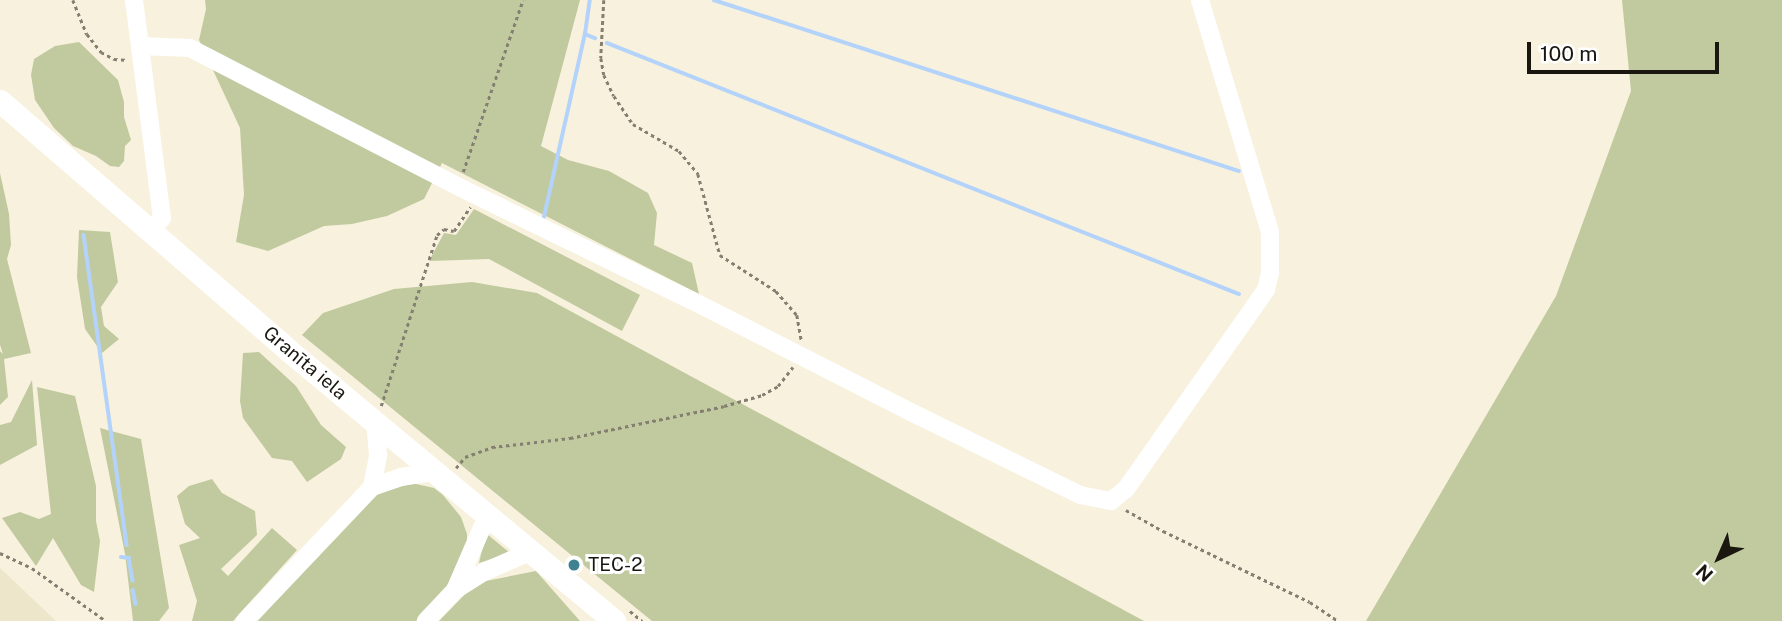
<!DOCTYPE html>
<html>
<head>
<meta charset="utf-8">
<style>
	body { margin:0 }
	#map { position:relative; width:1782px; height:621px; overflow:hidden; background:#f8f1dd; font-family:"Public Sans",sans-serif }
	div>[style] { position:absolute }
	.built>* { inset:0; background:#eee6ca }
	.green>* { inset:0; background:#c1ca9f }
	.stream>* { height:3.5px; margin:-1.75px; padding:0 1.75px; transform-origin:1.75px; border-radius:1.75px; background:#b4d3fb }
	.path>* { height:2.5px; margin-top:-1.25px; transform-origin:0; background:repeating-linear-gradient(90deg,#847f72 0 3.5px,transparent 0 7px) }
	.minor>* { height:18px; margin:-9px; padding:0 9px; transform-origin:9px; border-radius:9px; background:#fff }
	.major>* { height:23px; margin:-11.5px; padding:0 11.5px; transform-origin:11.5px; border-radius:11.5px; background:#fff }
	.dots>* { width:19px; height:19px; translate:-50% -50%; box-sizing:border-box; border:4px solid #fff; border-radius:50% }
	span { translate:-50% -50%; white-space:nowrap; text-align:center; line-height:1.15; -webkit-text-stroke:6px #fff; paint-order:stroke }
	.street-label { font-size:19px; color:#191710 }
	.poi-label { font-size:19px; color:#191710 }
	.left { translate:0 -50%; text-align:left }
	.north { position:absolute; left:1684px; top:523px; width:70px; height:70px; -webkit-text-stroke:5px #fff; paint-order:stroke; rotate:224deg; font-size:19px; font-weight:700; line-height:28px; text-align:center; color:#191710 }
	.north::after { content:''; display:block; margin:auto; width:24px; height:32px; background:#191710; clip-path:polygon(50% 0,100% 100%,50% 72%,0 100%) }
	.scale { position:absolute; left:1527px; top:42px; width:192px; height:32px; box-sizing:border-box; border:4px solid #191710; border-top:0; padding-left:9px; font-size:21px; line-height:24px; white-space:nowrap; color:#191710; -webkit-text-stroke:5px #fff; paint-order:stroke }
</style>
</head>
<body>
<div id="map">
	<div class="built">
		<i style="clip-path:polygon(0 568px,56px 621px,0 621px)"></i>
	</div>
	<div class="green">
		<i style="clip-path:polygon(205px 0,580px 0,541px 146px,568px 160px,609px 171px,648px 193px,657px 213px,654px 245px,692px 263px,699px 294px,442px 163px,424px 199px,387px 216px,352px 224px,324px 226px,268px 251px,236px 242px,244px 195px,240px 128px,199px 40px,206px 9px)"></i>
		<i style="clip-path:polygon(1622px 0,1782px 0,1782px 621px,1366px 621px,1556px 296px,1631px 91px)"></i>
		<i style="clip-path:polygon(79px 42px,118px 80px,124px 102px,124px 117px,131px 140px,125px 146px,124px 161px,119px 167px,110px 166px,96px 156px,73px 146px,54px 128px,35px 100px,31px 75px,34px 59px,55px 46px)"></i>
		<i style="clip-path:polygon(0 173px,9px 214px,11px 245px,7px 259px,31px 353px,4px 359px,8px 397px,0 405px,0 351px,3px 354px,0 345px)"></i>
		<i style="clip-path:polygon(474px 209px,640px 295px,622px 331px,489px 259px,429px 261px,444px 233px,456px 235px)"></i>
		<i style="clip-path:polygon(79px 230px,110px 232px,118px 282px,101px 307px,104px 326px,119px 339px,102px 353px,85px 329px,77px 277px)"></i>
		<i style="clip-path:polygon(472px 282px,537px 293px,1144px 621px,652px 621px,302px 335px,323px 313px,394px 289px)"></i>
		<i style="clip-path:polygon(259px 352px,296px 386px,321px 425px,346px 447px,341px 459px,307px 482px,292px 461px,272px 458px,243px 418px,240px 401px,243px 353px)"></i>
		<i style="clip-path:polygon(32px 380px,37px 445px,0 465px,0 425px,11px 422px)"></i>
		<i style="clip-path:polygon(37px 387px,75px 396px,96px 486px,96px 521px,100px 541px,94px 592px,81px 585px,53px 538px,36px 566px,2px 518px,20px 512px,39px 519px,51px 514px)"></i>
		<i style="clip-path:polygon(100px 428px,141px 439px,169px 608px,159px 621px,133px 621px,125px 554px)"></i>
		<i style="clip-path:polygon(212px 479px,222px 493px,255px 511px,257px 535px,221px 569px,228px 576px,272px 528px,297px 550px,233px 621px,192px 621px,197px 601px,179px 545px,200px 538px,185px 524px,177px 496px,189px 486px)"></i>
		<i style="clip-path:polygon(407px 482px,434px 488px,443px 495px,461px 517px,467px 534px,467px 549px,449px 586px,416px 621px,254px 621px,375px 494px)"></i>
		<i style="clip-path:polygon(487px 534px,510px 553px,479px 563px,481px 554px)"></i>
		<i style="clip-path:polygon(536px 571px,580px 621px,439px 621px,476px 583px)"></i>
	</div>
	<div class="stream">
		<i style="left:714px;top:0;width:552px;rotate:18.04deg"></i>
		<i style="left:585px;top:34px;width:11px;rotate:22deg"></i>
		<i style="left:607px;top:43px;width:680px;rotate:21.66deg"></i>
		<i style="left:544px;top:217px;width:188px;rotate:-77.4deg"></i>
		<i style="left:585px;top:34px;width:34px;rotate:-82deg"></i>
		<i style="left:84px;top:235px;width:313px;rotate:82.1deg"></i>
		<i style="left:121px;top:557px;width:8px;rotate:7deg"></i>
		<i style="left:129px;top:558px;width:23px;rotate:80deg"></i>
		<i style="left:133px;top:590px;width:14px;rotate:78deg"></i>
	</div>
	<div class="path">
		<i style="left:73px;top:0;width:37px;rotate:68deg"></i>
		<i style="left:87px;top:34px;width:23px;rotate:52deg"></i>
		<i style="left:101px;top:52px;width:15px;rotate:28deg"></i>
		<i style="left:114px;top:59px;width:14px;rotate:4deg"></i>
		<i style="left:604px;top:0;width:58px;rotate:93deg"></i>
		<i style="left:601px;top:58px;width:17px;rotate:80deg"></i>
		<i style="left:604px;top:75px;width:23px;rotate:65deg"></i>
		<i style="left:614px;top:96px;width:34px;rotate:56deg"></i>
		<i style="left:633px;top:124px;width:53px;rotate:30.4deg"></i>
		<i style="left:679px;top:151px;width:30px;rotate:50deg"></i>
		<i style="left:698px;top:174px;width:84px;rotate:74.8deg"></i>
		<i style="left:720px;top:255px;width:67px;rotate:32.7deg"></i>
		<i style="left:776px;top:291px;width:32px;rotate:49deg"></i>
		<i style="left:797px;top:315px;width:27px;rotate:80deg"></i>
		<i style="left:463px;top:172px;width:182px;rotate:-70.8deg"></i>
		<i style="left:381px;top:406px;width:180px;rotate:-71.9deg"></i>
		<i style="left:437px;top:235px;width:9px;rotate:-41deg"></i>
		<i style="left:444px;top:229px;width:10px;rotate:11deg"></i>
		<i style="left:454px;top:231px;width:29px;rotate:-56deg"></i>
		<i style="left:456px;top:468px;width:14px;rotate:-51deg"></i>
		<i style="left:465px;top:457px;width:29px;rotate:-20deg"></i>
		<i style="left:492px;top:447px;width:79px;rotate:-6.6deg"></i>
		<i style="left:570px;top:438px;width:157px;rotate:-11.7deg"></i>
		<i style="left:724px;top:406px;width:40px;rotate:-16deg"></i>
		<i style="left:762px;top:395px;width:18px;rotate:-29deg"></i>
		<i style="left:778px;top:386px;width:24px;rotate:-52deg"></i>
		<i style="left:1126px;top:510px;width:43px;rotate:29.6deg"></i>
		<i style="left:1163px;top:531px;width:163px;rotate:25.8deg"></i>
		<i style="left:1310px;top:602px;width:34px;rotate:34deg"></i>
		<i style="left:0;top:553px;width:35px;rotate:25deg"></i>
		<i style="left:32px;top:568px;width:91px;rotate:35.6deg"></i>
		<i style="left:630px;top:611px;width:16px;rotate:40deg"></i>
	</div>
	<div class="minor">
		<i style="left:134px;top:0;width:220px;rotate:82.7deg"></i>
		<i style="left:162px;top:218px;width:19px;rotate:133deg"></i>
		<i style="left:140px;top:46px;width:50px;rotate:2.3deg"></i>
		<i style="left:190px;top:48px;width:303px;rotate:27.3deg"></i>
		<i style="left:459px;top:187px;width:258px;rotate:26deg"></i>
		<i style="left:691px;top:300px;width:256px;rotate:27deg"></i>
		<i style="left:919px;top:416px;width:179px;rotate:26.1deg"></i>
		<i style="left:1080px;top:495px;width:32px;rotate:11deg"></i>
		<i style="left:1111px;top:501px;width:19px;rotate:-39deg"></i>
		<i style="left:1126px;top:489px;width:243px;rotate:-54.9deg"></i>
		<i style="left:1266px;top:290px;width:18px;rotate:-77deg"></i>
		<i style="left:1270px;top:272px;width:40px;rotate:-90deg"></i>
		<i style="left:1270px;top:232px;width:242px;rotate:-106.8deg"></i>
		<i style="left:372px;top:487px;width:33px;rotate:-79deg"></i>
		<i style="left:378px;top:455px;width:32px;rotate:-95deg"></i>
		<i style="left:455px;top:590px;width:36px;rotate:-32deg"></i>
		<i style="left:486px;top:571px;width:48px;rotate:-23.4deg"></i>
		<i style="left:245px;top:621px;width:185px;rotate:-46.5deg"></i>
		<i style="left:372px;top:487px;width:31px;rotate:-19deg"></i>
		<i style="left:401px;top:477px;width:33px;rotate:-9deg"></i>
		<i style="left:426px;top:621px;width:42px;rotate:-46.9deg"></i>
		<i style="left:455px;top:590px;width:81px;rotate:-66.6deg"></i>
	</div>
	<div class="major">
		<i style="left:0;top:101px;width:381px;rotate:40.8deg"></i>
		<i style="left:288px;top:350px;width:424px;rotate:39.7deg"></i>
	</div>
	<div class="dots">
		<i style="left:574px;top:565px;background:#3e8191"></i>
	</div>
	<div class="street-label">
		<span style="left:305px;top:363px;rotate:40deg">Granīta iela</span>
	</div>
	<div class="poi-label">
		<span class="left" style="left:588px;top:565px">TEC-2</span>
	</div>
	<div class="north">N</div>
	<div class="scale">100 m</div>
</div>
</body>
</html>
